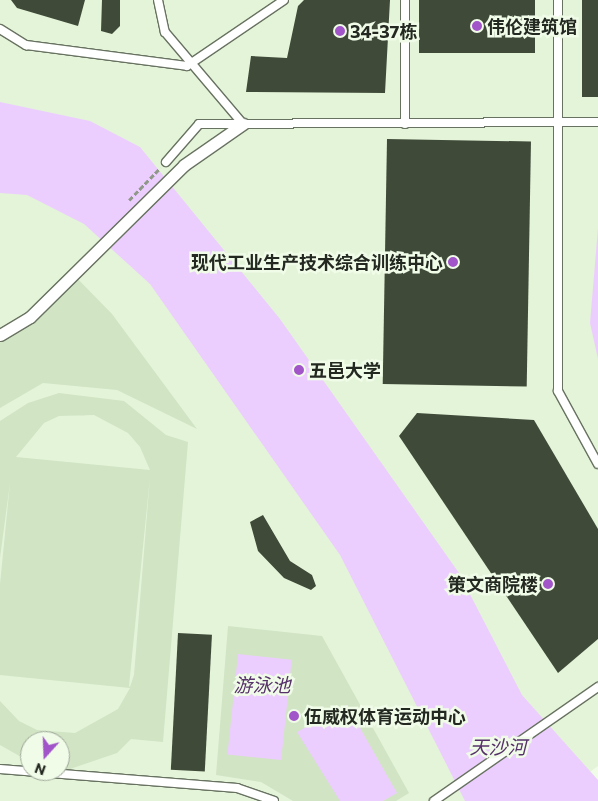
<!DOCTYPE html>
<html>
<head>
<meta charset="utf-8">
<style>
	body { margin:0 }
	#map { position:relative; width:598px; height:801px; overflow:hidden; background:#f0fce8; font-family:Commissioner,"Noto Sans SC",sans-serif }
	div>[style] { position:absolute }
	.built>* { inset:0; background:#e4f4d9 }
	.green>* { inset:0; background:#d1e4c4 }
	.water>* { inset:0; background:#eccefe; transform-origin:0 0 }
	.building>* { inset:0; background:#404a39; transform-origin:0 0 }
	.path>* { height:2.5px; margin-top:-1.25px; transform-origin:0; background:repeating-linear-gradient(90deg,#8f9889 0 5px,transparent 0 7.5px) }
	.roads { filter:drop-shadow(1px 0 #687261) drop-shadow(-1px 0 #687261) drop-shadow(0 1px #687261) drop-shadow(0 -1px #687261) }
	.service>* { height:8px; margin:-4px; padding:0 4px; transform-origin:4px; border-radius:4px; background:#fff }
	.pedestrian>* { height:11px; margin:-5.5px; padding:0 5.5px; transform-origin:5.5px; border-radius:5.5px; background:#fff }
	.dots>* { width:14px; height:14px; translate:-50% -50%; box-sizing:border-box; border:2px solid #f0fce8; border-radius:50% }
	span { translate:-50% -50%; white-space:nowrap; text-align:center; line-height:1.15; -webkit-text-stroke:5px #f0fce8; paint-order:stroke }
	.poi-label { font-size:18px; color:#232820; font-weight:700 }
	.left { translate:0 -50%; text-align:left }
	.right { translate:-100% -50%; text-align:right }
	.water-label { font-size:19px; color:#56316a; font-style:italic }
	.north { position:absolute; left:20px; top:731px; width:50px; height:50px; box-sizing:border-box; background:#f0fce8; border:1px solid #9ea798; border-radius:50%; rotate:200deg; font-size:14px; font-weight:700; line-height:20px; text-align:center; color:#232820 }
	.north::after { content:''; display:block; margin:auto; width:18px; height:22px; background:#a155c8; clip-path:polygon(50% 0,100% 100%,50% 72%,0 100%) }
</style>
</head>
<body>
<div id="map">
	<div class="built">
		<i style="clip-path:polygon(evenodd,0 0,598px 0,598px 766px,551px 801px,0 801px,0 0,30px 741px,60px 741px,60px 771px,30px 771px,30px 741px)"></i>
	</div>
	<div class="green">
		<i style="clip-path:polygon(71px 272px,112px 314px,197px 429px,117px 390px,43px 383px,0 408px,0 340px)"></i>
		<i style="clip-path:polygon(evenodd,59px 393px,124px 401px,166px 435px,188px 442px,163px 742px,131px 739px,117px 753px,70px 769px,60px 769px,60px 741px,30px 741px,30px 762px,0 745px,0 701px,19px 721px,37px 730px,75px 733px,118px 709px,130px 688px,0 675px,0 584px,10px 483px,0 558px,0 421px,28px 403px,59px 393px,94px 415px,128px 433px,140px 447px,150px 470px,16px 457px,44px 423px,59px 416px,94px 415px,59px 393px,150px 477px,134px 675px,130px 687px,129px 686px,150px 477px)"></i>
		<i style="clip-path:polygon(228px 626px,322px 636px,409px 793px,396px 801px,293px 801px,261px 782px,216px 775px)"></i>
	</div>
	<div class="water">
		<i style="clip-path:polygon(0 102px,90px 121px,140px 147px,280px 319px,459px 573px,522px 695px,598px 780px,598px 801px,465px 801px,340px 555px,150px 284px,84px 224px,27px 195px,0 193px)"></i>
		<i style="clip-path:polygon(598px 228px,598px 359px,590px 323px)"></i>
		<i style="left:238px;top:654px;width:54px;height:101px;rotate:6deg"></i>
		<i style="clip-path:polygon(347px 705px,397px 793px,383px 801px,340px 801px,297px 732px)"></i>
	</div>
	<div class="building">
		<i style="clip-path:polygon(11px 0,85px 0,78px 26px,17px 8px)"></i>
		<i style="clip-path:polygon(102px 0,120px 0,120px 26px,112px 34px,101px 31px)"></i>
		<i style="clip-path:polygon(304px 0,390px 0,385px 93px,246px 92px,251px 56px,287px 58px,298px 6px)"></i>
		<i style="left:419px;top:0;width:116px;height:53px"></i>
		<i style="left:582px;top:0;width:16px;height:97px"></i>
		<i style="left:387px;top:139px;width:144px;height:245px;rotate:1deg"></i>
		<i style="clip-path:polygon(417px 413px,534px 420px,598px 529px,598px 639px,558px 673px,399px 436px)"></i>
		<i style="clip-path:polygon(263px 515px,290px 561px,312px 575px,316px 586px,311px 590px,284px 578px,258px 551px,250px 522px)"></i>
		<i style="left:178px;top:633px;width:34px;height:137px;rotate:3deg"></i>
	</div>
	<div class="path">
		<i style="left:129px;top:200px;width:45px;rotate:-45.9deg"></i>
	</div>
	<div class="roads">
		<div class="service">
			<i style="left:158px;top:0;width:33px;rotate:78deg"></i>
			<i style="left:165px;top:32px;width:121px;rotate:49.7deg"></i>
			<i style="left:558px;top:0;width:391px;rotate:90deg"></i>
			<i style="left:558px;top:391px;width:83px;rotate:61.3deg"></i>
			<i style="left:0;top:29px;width:31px;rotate:32deg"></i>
			<i style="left:26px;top:45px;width:162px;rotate:7.4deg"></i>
			<i style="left:187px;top:66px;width:117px;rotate:-34.2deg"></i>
			<i style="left:405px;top:124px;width:124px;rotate:-90deg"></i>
			<i style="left:166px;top:162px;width:50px;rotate:-49deg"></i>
			<i style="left:199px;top:124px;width:399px;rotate:-0.3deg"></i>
			<i style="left:0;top:769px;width:238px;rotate:4.6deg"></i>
			<i style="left:237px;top:788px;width:39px;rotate:19deg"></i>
			<i style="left:434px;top:801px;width:200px;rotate:-34.8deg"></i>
		</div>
		<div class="pedestrian">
			<i style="left:0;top:335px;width:35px;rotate:-31deg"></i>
			<i style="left:30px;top:317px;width:216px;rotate:-44.6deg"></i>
			<i style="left:184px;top:165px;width:72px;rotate:-34.8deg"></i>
		</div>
	</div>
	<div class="dots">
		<i style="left:477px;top:26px;background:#a155c8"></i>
		<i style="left:340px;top:31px;background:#a155c8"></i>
		<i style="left:453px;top:262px;background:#a155c8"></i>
		<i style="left:299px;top:370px;background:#a155c8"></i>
		<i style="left:548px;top:584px;background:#a155c8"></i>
		<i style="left:294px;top:716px;background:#a155c8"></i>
	</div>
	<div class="poi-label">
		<span class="left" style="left:487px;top:26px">伟伦建筑馆</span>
		<span class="left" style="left:350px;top:31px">34-37栋</span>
		<span class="right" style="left:443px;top:262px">现代工业生产技术综合训练中心</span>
		<span class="left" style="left:309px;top:370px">五邑大学</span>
		<span class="right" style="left:538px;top:584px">策文商院楼</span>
		<span class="left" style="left:304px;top:716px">伍威权体育运动中心</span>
	</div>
	<div class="water-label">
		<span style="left:262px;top:685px">游泳池</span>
		<span style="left:498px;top:747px">天沙河</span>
	</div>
	<div class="north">N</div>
</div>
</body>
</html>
